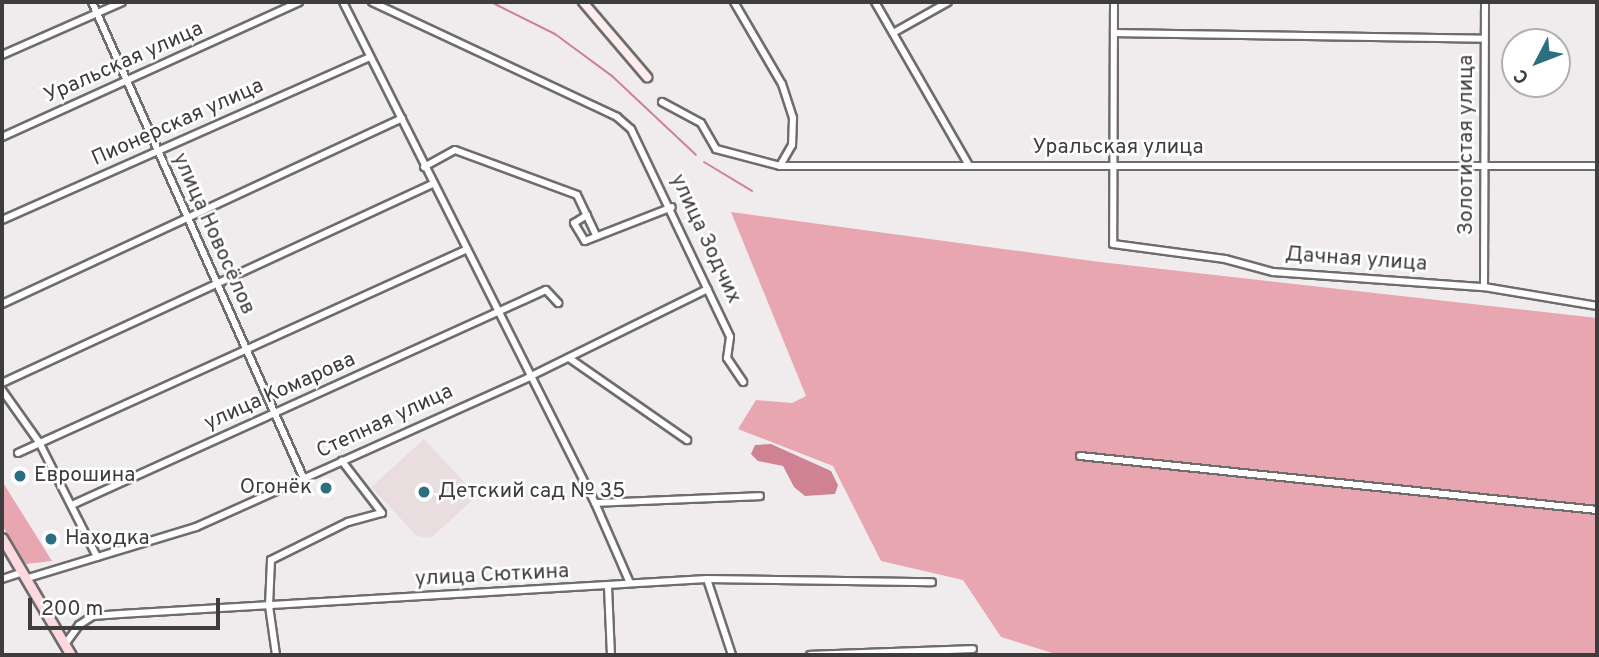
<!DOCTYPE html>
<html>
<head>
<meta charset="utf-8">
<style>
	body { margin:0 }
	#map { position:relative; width:1599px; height:657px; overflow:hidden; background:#f0eced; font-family:Overpass,sans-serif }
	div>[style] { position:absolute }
	.built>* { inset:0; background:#eadddf }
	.green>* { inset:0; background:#e8a6b1 }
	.water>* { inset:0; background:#cf8291 }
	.stream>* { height:2px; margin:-1px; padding:0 1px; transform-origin:1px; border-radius:1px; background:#cf8291 }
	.roads { filter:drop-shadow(2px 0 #6f6c6c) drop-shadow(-2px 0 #6f6c6c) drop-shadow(0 2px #6f6c6c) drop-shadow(0 -2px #6f6c6c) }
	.street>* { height:6px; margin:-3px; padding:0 3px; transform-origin:3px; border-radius:3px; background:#fff }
	.secondary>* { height:8px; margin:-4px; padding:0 4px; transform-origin:4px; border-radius:4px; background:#feecef }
	.primary>* { height:9px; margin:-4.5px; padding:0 4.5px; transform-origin:4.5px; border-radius:4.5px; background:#fdd9df }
	.dots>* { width:19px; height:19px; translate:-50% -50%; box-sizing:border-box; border:4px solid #fff; border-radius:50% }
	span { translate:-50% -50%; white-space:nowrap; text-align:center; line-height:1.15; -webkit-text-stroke:5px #fff; paint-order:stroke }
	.street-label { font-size:21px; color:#3e3d3d }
	.poi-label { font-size:21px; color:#3e3d3d }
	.left { translate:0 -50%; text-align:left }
	.right { translate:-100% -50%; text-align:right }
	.frame { position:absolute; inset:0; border:4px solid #3e3d3d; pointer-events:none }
	.north { position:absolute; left:1501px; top:28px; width:70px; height:70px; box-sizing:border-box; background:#fff; border:2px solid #b2b1b1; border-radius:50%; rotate:228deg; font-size:19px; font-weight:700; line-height:28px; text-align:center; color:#3e3d3d }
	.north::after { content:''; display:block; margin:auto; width:24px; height:32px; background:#2c6f80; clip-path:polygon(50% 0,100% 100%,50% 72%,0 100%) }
	.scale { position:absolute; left:28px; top:598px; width:192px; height:32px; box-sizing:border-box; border:4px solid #3e3d3d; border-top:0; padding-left:9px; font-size:21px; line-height:24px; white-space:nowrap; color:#3e3d3d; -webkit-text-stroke:5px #fff; paint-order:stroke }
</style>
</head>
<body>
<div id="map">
	<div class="built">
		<i style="clip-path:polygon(424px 439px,477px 496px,431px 538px,417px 536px,371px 487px)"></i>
	</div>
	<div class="green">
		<i style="clip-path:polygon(731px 212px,1100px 262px,1597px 318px,1597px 655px,1059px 655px,1001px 637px,963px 580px,881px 561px,833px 466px,738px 429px,756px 400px,792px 403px,806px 396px)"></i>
		<i style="clip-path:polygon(2px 481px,52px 561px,26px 564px,2px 525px)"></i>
	</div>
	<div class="water">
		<i style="clip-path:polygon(771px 444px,831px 471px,838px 485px,835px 494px,805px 496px,794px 487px,783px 466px,758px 461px,751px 454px,755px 445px)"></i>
	</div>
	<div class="stream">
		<i style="left:491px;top:2px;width:72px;rotate:26.6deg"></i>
		<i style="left:555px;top:34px;width:71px;rotate:36.4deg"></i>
		<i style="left:612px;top:76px;width:115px;rotate:43.2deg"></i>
		<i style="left:704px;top:162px;width:56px;rotate:31.1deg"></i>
	</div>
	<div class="roads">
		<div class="street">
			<i style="left:92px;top:2px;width:522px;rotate:66.04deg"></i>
			<i style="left:343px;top:2px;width:561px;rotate:63.3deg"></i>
			<i style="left:595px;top:503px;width:87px;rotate:66.4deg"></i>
			<i style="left:372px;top:2px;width:271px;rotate:25.1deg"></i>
			<i style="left:617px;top:117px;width:18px;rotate:41deg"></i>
			<i style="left:631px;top:129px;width:230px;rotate:64.5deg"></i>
			<i style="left:730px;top:337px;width:21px;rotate:98deg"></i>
			<i style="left:727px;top:358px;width:29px;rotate:56deg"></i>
			<i style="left:734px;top:2px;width:95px;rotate:59.7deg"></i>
			<i style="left:782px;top:84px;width:36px;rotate:72deg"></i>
			<i style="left:793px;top:118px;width:27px;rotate:92deg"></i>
			<i style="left:792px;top:145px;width:24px;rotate:120deg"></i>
			<i style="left:875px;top:2px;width:187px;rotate:60.1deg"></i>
			<i style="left:1114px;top:2px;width:242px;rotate:90.2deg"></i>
			<i style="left:1113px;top:244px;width:113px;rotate:7.6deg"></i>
			<i style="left:1225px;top:259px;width:50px;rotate:15.2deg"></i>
			<i style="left:1273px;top:272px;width:212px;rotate:4.1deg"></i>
			<i style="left:1484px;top:287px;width:115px;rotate:9.5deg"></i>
			<i style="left:893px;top:33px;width:63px;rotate:-29.4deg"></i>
			<i style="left:1114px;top:33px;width:370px;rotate:0.9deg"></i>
			<i style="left:2px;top:55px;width:131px;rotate:-23.8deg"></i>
			<i style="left:662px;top:102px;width:44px;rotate:28.3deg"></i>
			<i style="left:701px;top:123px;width:30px;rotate:60deg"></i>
			<i style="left:716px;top:149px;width:66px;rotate:14.9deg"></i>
			<i style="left:780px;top:166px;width:817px"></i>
			<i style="left:2px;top:137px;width:326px;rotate:-24.4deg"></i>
			<i style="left:424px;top:167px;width:35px;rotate:-29deg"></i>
			<i style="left:455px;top:150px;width:130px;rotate:20.2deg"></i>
			<i style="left:577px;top:195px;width:44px;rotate:64.6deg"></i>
			<i style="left:587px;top:215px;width:15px;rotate:148deg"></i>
			<i style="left:574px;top:223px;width:21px;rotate:59deg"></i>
			<i style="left:585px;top:241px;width:93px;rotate:-21.3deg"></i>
			<i style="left:2px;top:220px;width:400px;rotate:-23.9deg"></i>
			<i style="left:1484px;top:287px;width:285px;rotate:-89.8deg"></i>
			<i style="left:2px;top:304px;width:441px;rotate:-24.9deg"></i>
			<i style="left:569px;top:358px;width:144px;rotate:34.8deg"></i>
			<i style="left:2px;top:383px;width:476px;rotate:-24.8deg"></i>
			<i style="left:2px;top:390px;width:64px;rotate:54.6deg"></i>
			<i style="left:39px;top:442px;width:129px;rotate:63.2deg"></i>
			<i style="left:18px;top:453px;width:493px;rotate:-24.4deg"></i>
			<i style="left:1080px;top:456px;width:520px;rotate:5.96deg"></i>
			<i style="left:595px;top:503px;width:165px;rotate:-2.4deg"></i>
			<i style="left:74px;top:504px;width:518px;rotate:-24.39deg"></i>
			<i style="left:546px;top:290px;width:18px;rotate:47deg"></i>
			<i style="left:28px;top:578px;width:176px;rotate:-16.9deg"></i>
			<i style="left:196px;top:527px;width:365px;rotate:-24.2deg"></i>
			<i style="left:529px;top:377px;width:199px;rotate:-26.2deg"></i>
			<i style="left:2px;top:579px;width:22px;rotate:-18deg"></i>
			<i style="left:707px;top:579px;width:80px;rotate:71.8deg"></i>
			<i style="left:608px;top:587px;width:68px;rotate:87.5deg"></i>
			<i style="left:66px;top:643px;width:22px;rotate:-54deg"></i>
			<i style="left:79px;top:625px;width:17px;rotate:-33deg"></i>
			<i style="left:93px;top:616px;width:27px;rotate:-4deg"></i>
			<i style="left:120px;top:614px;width:588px;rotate:-3.41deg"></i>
			<i style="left:707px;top:579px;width:225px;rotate:0.8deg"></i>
			<i style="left:276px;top:655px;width:49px;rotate:-98.1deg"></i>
			<i style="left:269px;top:606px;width:46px;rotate:-87.5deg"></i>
			<i style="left:271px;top:560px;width:86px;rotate:-26.3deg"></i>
			<i style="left:348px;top:522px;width:35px;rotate:-15deg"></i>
			<i style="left:382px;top:513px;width:66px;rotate:-127.6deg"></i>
			<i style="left:810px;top:655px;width:163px;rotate:-2.1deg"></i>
		</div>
		<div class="secondary">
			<i style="left:583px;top:2px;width:99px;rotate:49.5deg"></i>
		</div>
		<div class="primary">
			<i style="left:2px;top:538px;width:136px;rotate:59.5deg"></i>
		</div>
	</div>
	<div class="dots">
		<i style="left:20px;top:476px;background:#2c6f80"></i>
		<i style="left:326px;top:488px;background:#2c6f80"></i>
		<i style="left:424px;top:492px;background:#2c6f80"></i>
		<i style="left:51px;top:539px;background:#2c6f80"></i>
	</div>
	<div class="street-label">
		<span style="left:124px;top:63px;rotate:-24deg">Уральская улица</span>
		<span style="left:178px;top:123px;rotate:-24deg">Пионерская улица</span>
		<span style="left:1467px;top:145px;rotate:-90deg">Золотистая улица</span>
		<span style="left:1118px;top:148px">Уральская улица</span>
		<span style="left:213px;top:234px;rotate:66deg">улица Новосёлов</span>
		<span style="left:705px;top:239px;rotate:65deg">улица Зодчих</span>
		<span style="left:1356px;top:260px;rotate:4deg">Дачная улица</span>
		<span style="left:280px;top:392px;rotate:-24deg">улица Комарова</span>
		<span style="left:385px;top:422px;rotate:-25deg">Степная улица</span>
		<span style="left:492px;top:576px;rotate:-3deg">улица Сюткина</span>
	</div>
	<div class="poi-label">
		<span class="left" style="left:34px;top:476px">Еврошина</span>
		<span class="right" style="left:312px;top:488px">Огонёк</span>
		<span class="left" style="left:438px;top:492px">Детский сад № 35</span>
		<span class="left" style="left:65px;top:539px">Находка</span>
	</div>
	<div class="frame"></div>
	<div class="north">С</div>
	<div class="scale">200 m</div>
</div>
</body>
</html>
